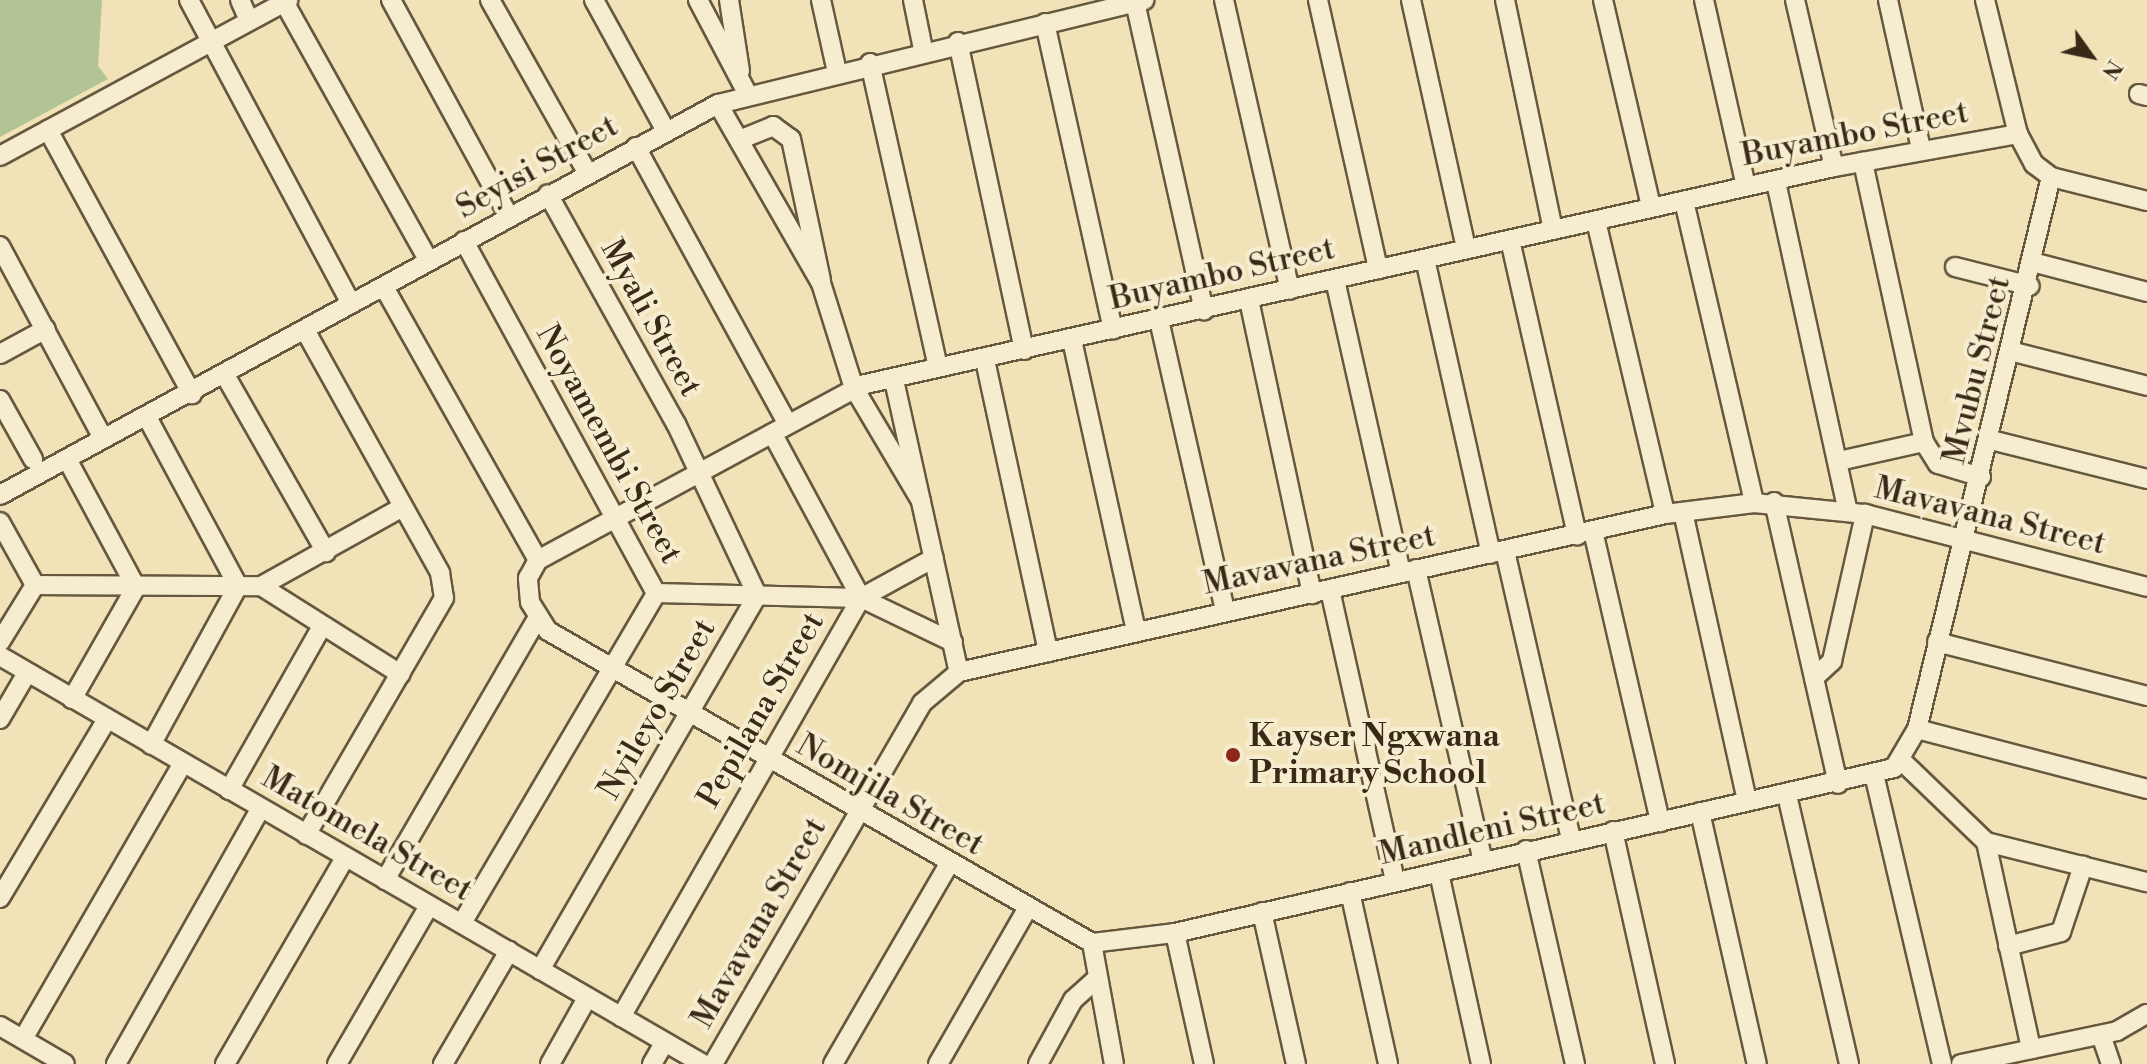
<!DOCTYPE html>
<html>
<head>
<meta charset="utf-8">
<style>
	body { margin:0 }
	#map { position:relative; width:2147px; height:1064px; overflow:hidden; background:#f1e2b7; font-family:"Libre Bodoni",serif }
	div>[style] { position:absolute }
	.green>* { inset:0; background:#b3c494 }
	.roads { filter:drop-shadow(2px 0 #66583f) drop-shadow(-2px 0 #66583f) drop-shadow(0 2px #66583f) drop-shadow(0 -2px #66583f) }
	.minor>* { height:18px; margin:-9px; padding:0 9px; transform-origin:9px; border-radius:9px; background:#f6ecd0 }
	.dots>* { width:22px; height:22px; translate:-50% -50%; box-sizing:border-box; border:4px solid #f6ecd0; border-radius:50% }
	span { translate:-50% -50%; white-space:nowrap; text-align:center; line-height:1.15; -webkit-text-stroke:8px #f6ecd0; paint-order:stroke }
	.street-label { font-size:32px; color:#382a17 }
	.poi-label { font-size:32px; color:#382a17; font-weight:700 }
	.left { translate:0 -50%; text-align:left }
	.north { position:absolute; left:2051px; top:16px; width:80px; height:80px; -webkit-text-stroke:6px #f6ecd0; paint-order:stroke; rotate:123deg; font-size:22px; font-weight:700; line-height:32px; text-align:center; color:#382a17 }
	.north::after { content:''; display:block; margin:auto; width:28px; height:36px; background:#382a17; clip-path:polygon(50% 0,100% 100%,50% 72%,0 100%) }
</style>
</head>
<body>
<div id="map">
	<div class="green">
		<i style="clip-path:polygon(0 0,102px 0,98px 66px,108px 79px,0 137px)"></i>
	</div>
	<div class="roads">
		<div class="minor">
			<i style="left:189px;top:0;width:344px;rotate:61.9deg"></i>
			<i style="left:240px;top:0;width:22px;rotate:66deg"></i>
			<i style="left:283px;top:0;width:299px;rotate:60.8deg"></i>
			<i style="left:391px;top:0;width:246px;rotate:61.4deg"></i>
			<i style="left:490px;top:0;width:197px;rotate:60.6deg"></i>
			<i style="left:594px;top:0;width:149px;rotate:61.2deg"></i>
			<i style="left:698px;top:0;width:105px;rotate:62.2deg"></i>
			<i style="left:729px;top:0;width:72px;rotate:81.2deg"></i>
			<i style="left:821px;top:0;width:74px;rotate:77.5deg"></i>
			<i style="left:913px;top:0;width:50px;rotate:78.5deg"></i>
			<i style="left:1224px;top:0;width:297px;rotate:77.2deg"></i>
			<i style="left:1318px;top:0;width:276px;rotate:77.4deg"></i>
			<i style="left:1411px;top:0;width:255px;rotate:77.5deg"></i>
			<i style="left:1505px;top:0;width:234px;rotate:78.2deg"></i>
			<i style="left:1603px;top:0;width:212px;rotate:76.9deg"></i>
			<i style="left:1704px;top:0;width:191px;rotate:77.3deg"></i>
			<i style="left:1795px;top:0;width:171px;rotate:76.9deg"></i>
			<i style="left:1888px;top:0;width:153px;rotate:77.5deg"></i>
			<i style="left:1985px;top:0;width:138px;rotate:76.2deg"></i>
			<i style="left:2018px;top:134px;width:34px;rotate:62deg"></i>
			<i style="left:2034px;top:164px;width:21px;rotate:37deg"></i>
			<i style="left:2051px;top:177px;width:568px;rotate:103.64deg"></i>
			<i style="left:1917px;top:729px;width:45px;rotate:120.5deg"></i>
			<i style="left:1894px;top:768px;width:738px;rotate:167.08deg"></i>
			<i style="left:1175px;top:933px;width:84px;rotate:173.1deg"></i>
			<i style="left:1092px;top:943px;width:627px;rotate:-150.16deg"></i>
			<i style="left:548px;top:631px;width:34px;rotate:-122deg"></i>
			<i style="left:530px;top:602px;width:24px;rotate:-95deg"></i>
			<i style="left:528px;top:578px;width:21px;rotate:-61deg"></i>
			<i style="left:538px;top:560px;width:367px;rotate:-28.4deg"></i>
			<i style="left:861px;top:385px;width:997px;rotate:-12.63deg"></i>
			<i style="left:1834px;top:167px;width:187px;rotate:-10.2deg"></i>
			<i style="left:1135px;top:2px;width:316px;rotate:77.4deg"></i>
			<i style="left:1045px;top:23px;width:314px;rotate:77.5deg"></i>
			<i style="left:958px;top:42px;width:315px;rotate:77.9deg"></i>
			<i style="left:870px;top:63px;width:312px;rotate:77.4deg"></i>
			<i style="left:2139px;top:94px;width:8px;rotate:14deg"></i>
			<i style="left:718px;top:104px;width:207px;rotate:60.1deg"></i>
			<i style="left:821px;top:283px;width:110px;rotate:72.6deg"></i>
			<i style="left:854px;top:388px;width:131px;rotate:59.3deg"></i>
			<i style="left:48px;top:130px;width:301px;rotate:61.4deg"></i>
			<i style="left:739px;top:140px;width:37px;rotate:-22deg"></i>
			<i style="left:773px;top:126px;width:22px;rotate:36deg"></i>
			<i style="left:791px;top:139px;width:144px;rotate:78deg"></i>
			<i style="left:636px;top:147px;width:315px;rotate:61.3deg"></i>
			<i style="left:0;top:156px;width:328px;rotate:-28.4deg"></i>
			<i style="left:2051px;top:177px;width:99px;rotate:14deg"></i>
			<i style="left:1776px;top:182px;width:337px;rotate:77.7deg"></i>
			<i style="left:1684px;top:201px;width:310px;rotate:76.9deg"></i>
			<i style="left:1596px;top:221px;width:301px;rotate:76.7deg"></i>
			<i style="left:1510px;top:240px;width:303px;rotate:77.2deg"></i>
			<i style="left:464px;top:241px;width:401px;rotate:61.4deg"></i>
			<i style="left:0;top:246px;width:218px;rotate:61.8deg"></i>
			<i style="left:1425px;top:259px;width:302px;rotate:77.4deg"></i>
			<i style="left:2036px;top:263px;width:115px;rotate:14.6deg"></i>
			<i style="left:1955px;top:267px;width:77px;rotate:14.2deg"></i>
			<i style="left:1335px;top:280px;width:299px;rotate:77.3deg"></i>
			<i style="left:384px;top:287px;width:313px;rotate:60.6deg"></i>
			<i style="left:1249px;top:300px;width:301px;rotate:77.9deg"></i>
			<i style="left:1159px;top:320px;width:298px;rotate:77.2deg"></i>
			<i style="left:305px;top:330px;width:278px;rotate:60.9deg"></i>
			<i style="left:440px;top:573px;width:25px;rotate:81deg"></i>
			<i style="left:444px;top:598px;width:274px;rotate:120.2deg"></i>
			<i style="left:1072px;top:340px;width:299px;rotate:77.6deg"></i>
			<i style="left:2014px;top:352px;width:137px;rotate:14.3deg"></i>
			<i style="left:0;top:354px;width:52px;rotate:-28.5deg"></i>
			<i style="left:985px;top:360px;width:299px;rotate:77.8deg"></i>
			<i style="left:225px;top:375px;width:204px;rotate:60.3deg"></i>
			<i style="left:894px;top:380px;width:299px;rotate:77.5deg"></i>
			<i style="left:0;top:400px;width:68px;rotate:60.8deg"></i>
			<i style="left:147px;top:417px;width:192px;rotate:61.7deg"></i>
			<i style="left:238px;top:586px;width:181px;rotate:118.7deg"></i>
			<i style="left:1991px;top:440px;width:161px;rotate:14deg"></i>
			<i style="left:1924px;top:442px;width:26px;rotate:58deg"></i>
			<i style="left:1938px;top:464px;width:45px;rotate:16.8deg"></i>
			<i style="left:67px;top:459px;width:145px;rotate:61.7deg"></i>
			<i style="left:136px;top:587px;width:129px;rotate:119.7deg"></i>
			<i style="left:1839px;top:461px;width:87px;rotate:-12.6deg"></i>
			<i style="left:1924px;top:442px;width:287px;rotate:-102.3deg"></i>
			<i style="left:0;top:495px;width:818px;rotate:-28.57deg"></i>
			<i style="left:718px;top:104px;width:439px;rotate:-13.7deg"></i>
			<i style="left:1774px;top:502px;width:289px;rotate:77.2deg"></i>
			<i style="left:1683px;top:512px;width:296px;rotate:77.5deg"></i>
			<i style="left:0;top:522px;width:72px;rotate:60.9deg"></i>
			<i style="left:1593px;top:531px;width:299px;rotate:77deg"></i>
			<i style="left:1505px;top:551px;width:296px;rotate:77.1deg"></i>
			<i style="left:1416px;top:569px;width:300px;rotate:77.1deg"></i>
			<i style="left:35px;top:585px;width:226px;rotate:0.3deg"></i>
			<i style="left:261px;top:586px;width:162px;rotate:-29.1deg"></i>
			<i style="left:261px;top:586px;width:165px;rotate:32.3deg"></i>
			<i style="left:1330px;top:590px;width:298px;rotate:77.4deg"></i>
			<i style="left:656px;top:593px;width:205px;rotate:1.4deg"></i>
			<i style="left:861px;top:598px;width:102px;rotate:25.6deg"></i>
			<i style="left:861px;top:598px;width:83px;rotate:-28.7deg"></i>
			<i style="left:0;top:642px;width:67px;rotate:-58.4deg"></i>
			<i style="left:1937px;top:642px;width:217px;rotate:14.4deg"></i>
			<i style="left:0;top:656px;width:813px;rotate:30.13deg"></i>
			<i style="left:1814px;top:678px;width:25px;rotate:-43deg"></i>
			<i style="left:1832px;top:661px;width:151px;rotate:-77.3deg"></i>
			<i style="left:0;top:719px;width:53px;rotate:-59.6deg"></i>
			<i style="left:1917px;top:729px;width:238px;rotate:14.6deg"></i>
			<i style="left:1903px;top:762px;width:115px;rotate:43.9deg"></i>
			<i style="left:1986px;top:842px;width:212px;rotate:77.7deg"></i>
			<i style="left:1874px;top:774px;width:298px;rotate:76.8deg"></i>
			<i style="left:229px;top:790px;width:189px;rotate:-60.4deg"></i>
			<i style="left:1787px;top:795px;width:276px;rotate:77deg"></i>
			<i style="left:1700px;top:812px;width:258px;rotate:77.3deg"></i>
			<i style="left:1613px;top:831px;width:239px;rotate:77.4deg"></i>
			<i style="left:1986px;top:842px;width:166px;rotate:14deg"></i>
			<i style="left:1526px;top:850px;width:220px;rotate:77.1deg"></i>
			<i style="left:1439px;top:873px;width:196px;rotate:77.6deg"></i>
			<i style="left:385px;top:880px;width:302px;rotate:-59.8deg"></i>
			<i style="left:1350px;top:892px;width:176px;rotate:77.5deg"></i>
			<i style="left:0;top:898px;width:209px;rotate:-59.1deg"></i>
			<i style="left:1262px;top:912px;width:156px;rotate:77.4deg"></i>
			<i style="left:462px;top:923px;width:383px;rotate:-59.5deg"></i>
			<i style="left:1175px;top:933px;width:134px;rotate:77.5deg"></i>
			<i style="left:1092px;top:943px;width:123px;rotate:79.7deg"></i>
			<i style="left:2008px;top:946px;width:55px;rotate:-14.8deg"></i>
			<i style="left:2061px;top:932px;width:70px;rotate:-71.6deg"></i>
			<i style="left:540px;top:970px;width:433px;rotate:-59.9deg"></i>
			<i style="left:757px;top:595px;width:189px;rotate:-115.3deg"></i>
			<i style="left:676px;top:424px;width:263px;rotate:-119.1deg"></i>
			<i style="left:621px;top:1017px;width:483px;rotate:-60.2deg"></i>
			<i style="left:861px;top:598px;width:187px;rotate:-118.3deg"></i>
			<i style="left:0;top:1026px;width:75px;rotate:30.3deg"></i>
			<i style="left:2101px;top:1035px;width:31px;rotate:71deg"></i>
			<i style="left:23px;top:1039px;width:319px;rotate:-59.9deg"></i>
			<i style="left:116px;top:1064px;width:294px;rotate:-60.5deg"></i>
			<i style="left:225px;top:1064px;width:238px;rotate:-59.8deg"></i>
			<i style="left:337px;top:1064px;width:183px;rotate:-59.8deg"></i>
			<i style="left:443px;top:1064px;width:131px;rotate:-59.7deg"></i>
			<i style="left:550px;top:1064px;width:76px;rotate:-60.7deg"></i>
			<i style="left:652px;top:1064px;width:24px;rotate:-60deg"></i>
			<i style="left:713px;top:1064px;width:417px;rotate:-59.9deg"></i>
			<i style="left:922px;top:703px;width:48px;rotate:-40deg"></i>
			<i style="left:959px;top:672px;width:723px;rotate:-12.61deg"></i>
			<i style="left:1665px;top:514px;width:90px;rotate:-7deg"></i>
			<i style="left:1754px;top:503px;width:112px;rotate:5.7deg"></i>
			<i style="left:1865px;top:514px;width:291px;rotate:14.5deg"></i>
			<i style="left:833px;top:1064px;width:231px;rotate:-59.9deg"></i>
			<i style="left:938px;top:1064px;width:179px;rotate:-60.1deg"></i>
			<i style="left:1038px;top:1064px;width:73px;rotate:-61.3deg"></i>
			<i style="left:1073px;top:1000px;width:31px;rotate:-42deg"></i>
			<i style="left:1961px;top:1064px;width:159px;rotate:-11.9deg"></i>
			<i style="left:2117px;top:1031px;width:34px;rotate:-30deg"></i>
		</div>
	</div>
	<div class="dots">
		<i style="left:1233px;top:755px;background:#8f2418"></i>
	</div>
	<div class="street-label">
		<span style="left:1855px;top:134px;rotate:-11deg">Buyambo Street</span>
		<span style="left:537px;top:167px;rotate:-29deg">Seyisi Street</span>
		<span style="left:1222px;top:274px;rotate:-13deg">Buyambo Street</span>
		<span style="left:651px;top:318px;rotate:61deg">Myali Street</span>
		<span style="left:1977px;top:370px;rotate:-76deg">Mvubu Street</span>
		<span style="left:609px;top:444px;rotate:61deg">Noyamembi Street</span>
		<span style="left:1990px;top:516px;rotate:14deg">Mavavana Street</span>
		<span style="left:1319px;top:560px;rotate:-12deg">Mavavana Street</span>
		<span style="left:657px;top:709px;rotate:-60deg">Nyileyo Street</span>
		<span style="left:761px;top:710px;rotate:-60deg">Pepilana Street</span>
		<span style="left:890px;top:795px;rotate:30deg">Nomjila Street</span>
		<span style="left:1492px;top:829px;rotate:-13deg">Mandleni Street</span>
		<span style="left:367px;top:834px;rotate:30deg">Matomela Street</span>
		<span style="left:759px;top:923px;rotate:-60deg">Mavavana Street</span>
	</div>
	<div class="poi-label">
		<span class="left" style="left:1249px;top:755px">Kayser Ngxwana<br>Primary School</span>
	</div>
	<div class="north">N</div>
</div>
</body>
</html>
